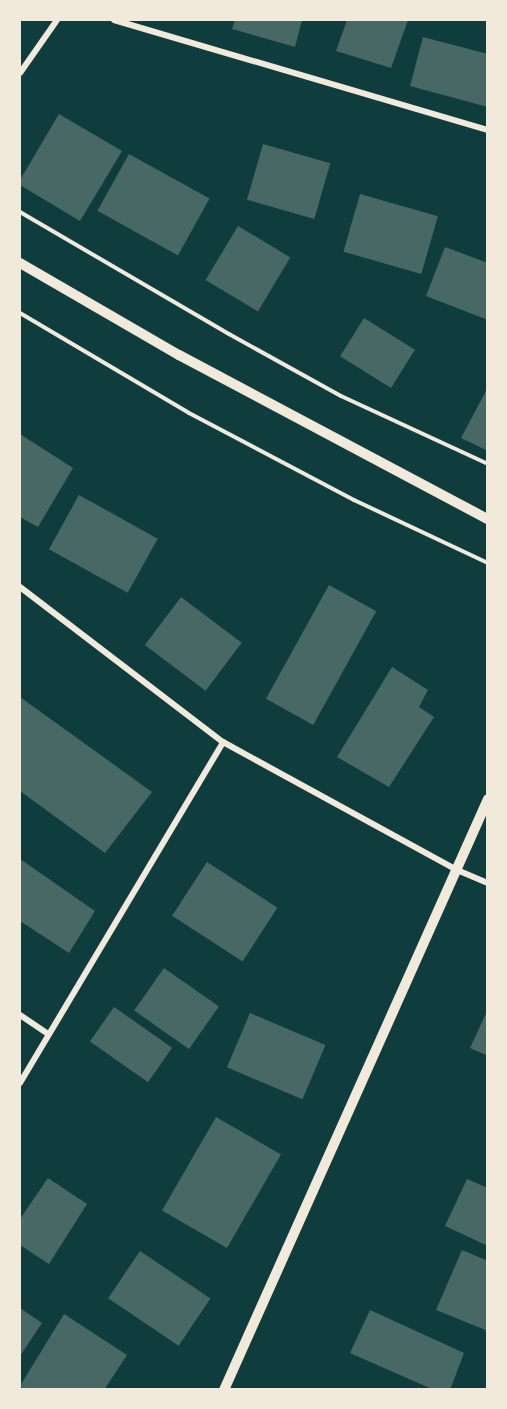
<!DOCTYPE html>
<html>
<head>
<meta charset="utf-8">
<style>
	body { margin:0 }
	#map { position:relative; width:507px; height:1409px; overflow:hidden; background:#0f3d3e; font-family:"PT Sans Narrow",sans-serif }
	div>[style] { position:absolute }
	.building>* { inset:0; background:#486865; transform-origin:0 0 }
	.path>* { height:4px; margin:-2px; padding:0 2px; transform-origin:2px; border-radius:2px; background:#f1e9da }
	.minor>* { height:6px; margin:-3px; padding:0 3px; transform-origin:3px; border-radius:3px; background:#f1e9da }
	.tertiary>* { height:10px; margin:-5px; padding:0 5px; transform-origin:5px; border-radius:5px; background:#f1e9da }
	span { translate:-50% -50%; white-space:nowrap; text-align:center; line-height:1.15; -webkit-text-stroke:6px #f1e9da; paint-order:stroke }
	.frame { position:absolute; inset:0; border:21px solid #f1e9da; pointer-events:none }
</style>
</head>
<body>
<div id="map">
	<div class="building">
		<i style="clip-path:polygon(235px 20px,302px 20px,295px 47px,232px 29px)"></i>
		<i style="clip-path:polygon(347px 20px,408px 20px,391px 68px,336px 51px)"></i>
		<i style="clip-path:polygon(423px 37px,488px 54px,488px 107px,410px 86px)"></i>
		<i style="clip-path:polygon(59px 114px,122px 151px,80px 221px,20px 185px,20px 180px)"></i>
		<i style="left:263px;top:144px;width:70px;height:58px;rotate:16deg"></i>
		<i style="left:129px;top:154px;width:92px;height:65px;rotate:29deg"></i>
		<i style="left:360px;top:194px;width:81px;height:60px;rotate:16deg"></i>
		<i style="left:238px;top:226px;width:61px;height:63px;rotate:31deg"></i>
		<i style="clip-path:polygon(445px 247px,488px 263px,488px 320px,426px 296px)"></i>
		<i style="left:364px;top:318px;width:60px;height:45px;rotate:32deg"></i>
		<i style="clip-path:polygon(488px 387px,488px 451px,461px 438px)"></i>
		<i style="clip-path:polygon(20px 434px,73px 468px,38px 527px,20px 517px)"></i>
		<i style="left:79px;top:495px;width:90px;height:62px;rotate:29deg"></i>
		<i style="left:329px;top:585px;width:54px;height:130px;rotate:29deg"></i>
		<i style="left:181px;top:597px;width:76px;height:60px;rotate:37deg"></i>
		<i style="clip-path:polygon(392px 667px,428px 690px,419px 707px,434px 717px,389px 787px,337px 757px)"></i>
		<i style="clip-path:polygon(20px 697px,152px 792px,105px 853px,20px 791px)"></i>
		<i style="clip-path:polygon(20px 859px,95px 911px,69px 953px,20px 921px)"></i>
		<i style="left:207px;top:862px;width:84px;height:64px;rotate:33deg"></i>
		<i style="left:164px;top:968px;width:67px;height:52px;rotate:35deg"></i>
		<i style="left:114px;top:1007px;width:71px;height:42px;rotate:35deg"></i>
		<i style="clip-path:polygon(488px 1009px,488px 1056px,470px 1048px)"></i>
		<i style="left:250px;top:1013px;width:82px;height:59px;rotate:23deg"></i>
		<i style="left:216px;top:1117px;width:75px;height:108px;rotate:30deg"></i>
		<i style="clip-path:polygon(48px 1178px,87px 1204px,49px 1264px,20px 1245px,20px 1219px)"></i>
		<i style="clip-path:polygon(467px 1179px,488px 1188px,488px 1246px,445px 1226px)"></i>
		<i style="clip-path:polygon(462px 1250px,488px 1261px,488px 1331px,436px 1310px)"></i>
		<i style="left:140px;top:1251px;width:85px;height:57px;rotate:34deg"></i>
		<i style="clip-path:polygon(20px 1308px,42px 1323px,20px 1356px)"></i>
		<i style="clip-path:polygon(370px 1310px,464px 1353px,450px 1390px,434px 1390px,350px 1353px)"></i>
		<i style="clip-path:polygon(64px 1314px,127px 1355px,104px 1390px,25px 1390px,20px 1386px)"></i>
	</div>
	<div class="path">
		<i style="left:20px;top:212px;width:242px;rotate:30.3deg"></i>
		<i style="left:229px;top:334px;width:128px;rotate:29deg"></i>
		<i style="left:341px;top:396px;width:162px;rotate:24.8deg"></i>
		<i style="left:20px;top:313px;width:196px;rotate:30.6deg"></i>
		<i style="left:189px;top:413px;width:187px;rotate:27.8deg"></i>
		<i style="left:354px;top:500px;width:148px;rotate:25.2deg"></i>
	</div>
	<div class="minor">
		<i style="left:114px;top:20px;width:390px;rotate:16.4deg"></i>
		<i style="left:20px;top:73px;width:65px;rotate:-55.1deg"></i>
		<i style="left:20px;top:587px;width:255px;rotate:37.4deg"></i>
		<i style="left:223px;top:742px;width:267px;rotate:28.7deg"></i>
		<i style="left:457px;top:870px;width:34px;rotate:23deg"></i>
		<i style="left:20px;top:1015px;width:34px;rotate:34deg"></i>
		<i style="left:20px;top:1083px;width:397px;rotate:-59.2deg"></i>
	</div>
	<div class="tertiary">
		<i style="left:20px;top:263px;width:184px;rotate:30.1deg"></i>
		<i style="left:179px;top:355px;width:350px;rotate:28deg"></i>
		<i style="left:224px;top:1390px;width:647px;rotate:-65.93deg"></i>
	</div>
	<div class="frame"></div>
</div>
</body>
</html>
